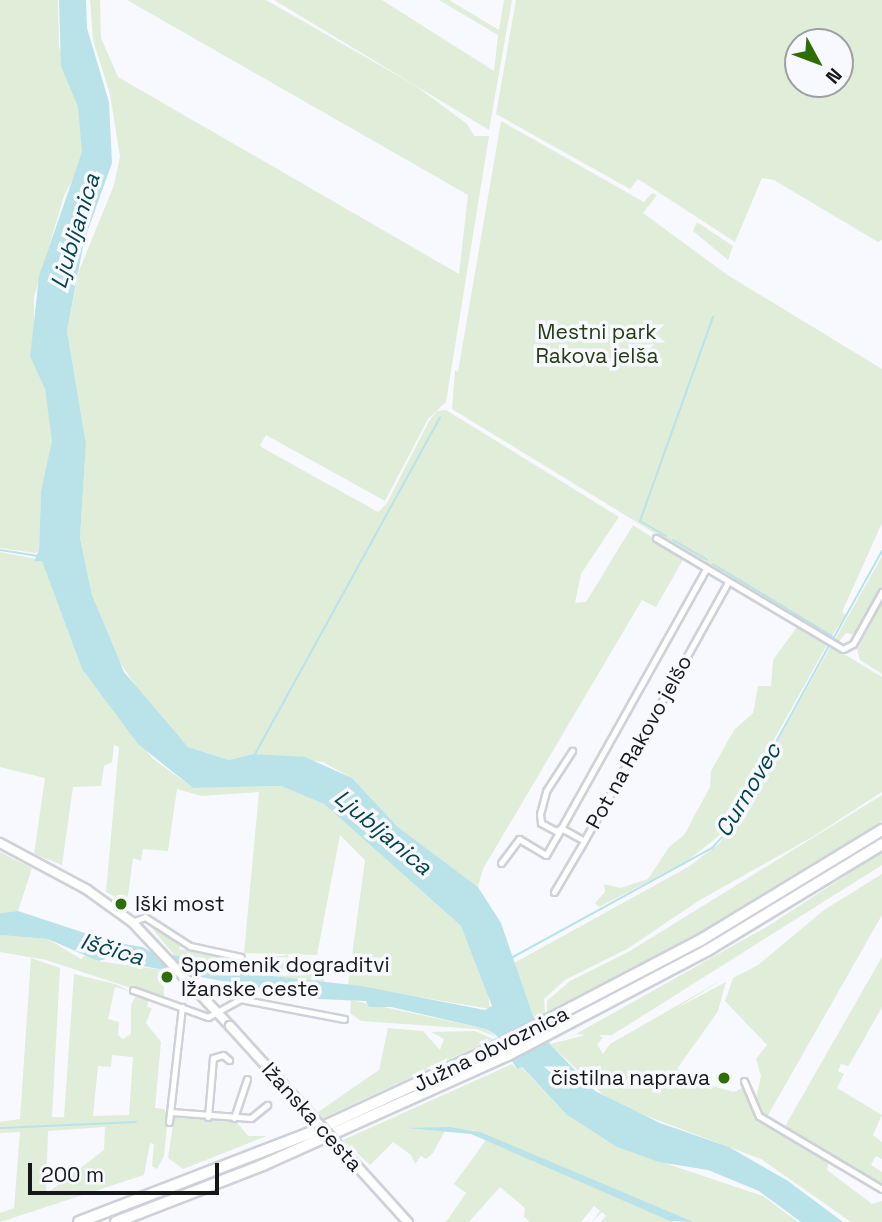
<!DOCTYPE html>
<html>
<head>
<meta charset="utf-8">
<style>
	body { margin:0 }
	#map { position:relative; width:882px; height:1222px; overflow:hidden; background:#f7f9ff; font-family:"Space Grotesk",sans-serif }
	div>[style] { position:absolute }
	.green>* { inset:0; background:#e0edd9 }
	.water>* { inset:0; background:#bae2e9 }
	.stream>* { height:2px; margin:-1px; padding:0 1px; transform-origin:1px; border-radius:1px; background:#bae2e9 }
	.roads { filter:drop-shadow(2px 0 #ced1d8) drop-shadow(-2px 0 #ced1d8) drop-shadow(0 2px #ced1d8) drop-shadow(0 -2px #ced1d8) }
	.minor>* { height:5px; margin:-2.5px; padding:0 2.5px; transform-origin:2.5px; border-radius:2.5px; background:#fff }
	.secondary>* { height:8px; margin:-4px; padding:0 4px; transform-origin:4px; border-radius:4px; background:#fff }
	.motorway>* { height:10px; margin:-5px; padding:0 5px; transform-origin:5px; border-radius:5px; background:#fff }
	.bridges { filter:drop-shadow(2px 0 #ced1d8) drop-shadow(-2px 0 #ced1d8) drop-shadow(0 2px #ced1d8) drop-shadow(0 -2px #ced1d8) }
	.secondary-bridge>* { height:8px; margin:-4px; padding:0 4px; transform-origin:4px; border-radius:4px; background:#fff }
	.dots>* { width:19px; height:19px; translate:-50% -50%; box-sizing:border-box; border:4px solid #f7f9ff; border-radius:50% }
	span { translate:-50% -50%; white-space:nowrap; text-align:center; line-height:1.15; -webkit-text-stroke:7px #f7f9ff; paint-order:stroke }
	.park-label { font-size:21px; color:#243c12 }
	.street-label { font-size:21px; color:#16171a }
	.poi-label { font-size:21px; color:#16171a }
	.left { translate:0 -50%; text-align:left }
	.right { translate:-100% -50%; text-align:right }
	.water-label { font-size:23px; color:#05444c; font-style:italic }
	.north { position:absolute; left:784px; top:28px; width:70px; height:70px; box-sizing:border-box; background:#f7f9ff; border:2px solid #9d9fa3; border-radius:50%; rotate:131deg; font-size:19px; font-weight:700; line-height:28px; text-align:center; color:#16171a }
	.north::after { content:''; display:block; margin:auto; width:24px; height:32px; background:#2d6f07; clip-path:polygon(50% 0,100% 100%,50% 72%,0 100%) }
	.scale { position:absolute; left:28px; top:1163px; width:191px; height:32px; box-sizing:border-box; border:4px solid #16171a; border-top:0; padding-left:9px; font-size:21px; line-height:24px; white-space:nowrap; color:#16171a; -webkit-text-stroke:5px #f7f9ff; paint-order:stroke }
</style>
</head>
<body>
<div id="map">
	<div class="green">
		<i style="clip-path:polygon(0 0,58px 0,59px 46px,80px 108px,83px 142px,81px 162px,64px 196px,34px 297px,34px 363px,45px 389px,53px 441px,41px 491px,39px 551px,35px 553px,0 548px)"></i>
		<i style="clip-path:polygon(90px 0,100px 0,101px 38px,118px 77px,459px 274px,468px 195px,127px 0,266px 0,416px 86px,467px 124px,474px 136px,489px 136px,446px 402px,428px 419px,385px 501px,266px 435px,260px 445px,263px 448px,378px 512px,387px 503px,429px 421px,437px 411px,446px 410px,619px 517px,581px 574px,575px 603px,586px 602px,633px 525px,684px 558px,656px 607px,642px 600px,483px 869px,478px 887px,398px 827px,352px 778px,323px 762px,253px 754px,229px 760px,188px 747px,147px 703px,113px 652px,92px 595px,80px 538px,86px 444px,67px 331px,79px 271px,114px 185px,120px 157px,110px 94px,93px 40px)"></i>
		<i style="clip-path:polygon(274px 0,382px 0,494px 71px,498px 35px,439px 0,449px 0,499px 30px,504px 0,512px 0,489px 130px)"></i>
		<i style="clip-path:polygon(evenodd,516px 0,882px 0,882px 240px,878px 242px,774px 180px,762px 178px,735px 242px,638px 179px,630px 189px,496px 114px,516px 0,798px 42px,840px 42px,840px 84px,798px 84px,798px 42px)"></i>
		<i style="clip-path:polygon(501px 121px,644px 202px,652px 193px,657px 195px,643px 213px,726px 274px,882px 369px,882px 523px,842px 612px,846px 615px,829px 640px,452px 409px,455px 370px,458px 372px)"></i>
		<i style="clip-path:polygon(697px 222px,733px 246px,728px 260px,693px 231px)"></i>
		<i style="clip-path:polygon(0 552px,42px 560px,82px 669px,152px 758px,193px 788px,281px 786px,324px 804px,461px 926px,487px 985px,490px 1009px,348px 985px,365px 860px,340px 835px,317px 955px,244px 953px,259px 792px,202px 796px,177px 789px,168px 851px,143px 849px,141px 861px,133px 858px,127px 903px,106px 892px,119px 747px,114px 745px,112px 762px,104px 766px,101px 786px,73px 787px,62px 865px,34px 854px,45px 778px,0 767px)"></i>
		<i style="clip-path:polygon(882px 556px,882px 586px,855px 635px,846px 633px,836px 645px,833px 643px)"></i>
		<i style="clip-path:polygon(882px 601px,882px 674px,860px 660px,857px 650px)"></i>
		<i style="clip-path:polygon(797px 627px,827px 645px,721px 834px,686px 862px,599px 907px,595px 903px,605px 892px,604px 884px,620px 888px,648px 879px,669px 847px,684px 835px,710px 787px,711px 771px,734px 730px,753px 713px,758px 686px,771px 686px,773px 660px)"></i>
		<i style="clip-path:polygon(831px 646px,882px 677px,882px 792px,814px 836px,700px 900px,627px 949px,565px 980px,544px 999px,545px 1013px,534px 1019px,514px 963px,688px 867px,720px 843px)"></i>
		<i style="clip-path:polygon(882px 795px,882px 821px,698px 933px,547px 1012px,547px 1001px,570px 981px,630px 951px)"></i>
		<i style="clip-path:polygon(0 852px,32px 868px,18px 911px,0 913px)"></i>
		<i style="clip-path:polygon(882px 852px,882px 865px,612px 1035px,599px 1035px,603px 1038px,597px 1044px,603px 1054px,610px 1044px,725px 978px,675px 1009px,726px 982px,718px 1011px,677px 1069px,716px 1087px,734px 1092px,742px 1088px,757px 1119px,829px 1161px,827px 1170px,872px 1204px,882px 1201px,882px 1222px,851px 1222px,761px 1159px,612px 1103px,550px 1044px,586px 1035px,576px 1034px,768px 926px)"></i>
		<i style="clip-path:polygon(882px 874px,882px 915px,767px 1117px,755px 1103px,761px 1076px,756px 1059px,767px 1045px,725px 1001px,733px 978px,758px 965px,824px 910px)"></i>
		<i style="clip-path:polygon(147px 922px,180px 944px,179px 949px,236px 961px,288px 955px,290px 967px,318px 970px,325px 982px,255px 974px,174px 955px)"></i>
		<i style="clip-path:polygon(0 935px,48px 939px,81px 959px,86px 954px,97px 961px,163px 970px,164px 999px,46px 960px,0 952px)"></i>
		<i style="clip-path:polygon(882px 957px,882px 1007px,851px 1062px,848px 1066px,841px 1064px,838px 1071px,844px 1074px,837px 1088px,882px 1115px,873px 1135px,882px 1142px,882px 1159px,876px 1156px,871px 1165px,882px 1172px,882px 1185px,784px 1128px)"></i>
		<i style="clip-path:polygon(evenodd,31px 958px,60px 968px,52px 1117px,64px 1117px,74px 974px,115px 984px,132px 992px,115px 987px,108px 1019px,119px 1022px,118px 1035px,123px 1039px,131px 1034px,131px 1005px,137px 994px,149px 998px,147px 1007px,152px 1008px,146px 1023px,161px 1042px,155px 1108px,164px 1109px,168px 1116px,164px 1156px,157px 1169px,152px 1166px,154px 1144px,150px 1143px,144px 1175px,0 1222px,0 1213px,14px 1208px,20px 1132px,0 1133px,0 1128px,137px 1122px,0 1127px,0 1122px,20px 1119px,31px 958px,112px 1055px,133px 1057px,129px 1115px,93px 1116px,98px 1066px,111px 1067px,112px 1055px,31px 958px,105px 1127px,104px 1150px,46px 1194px,48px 1131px,105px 1127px)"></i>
		<i style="clip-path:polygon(351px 1000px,486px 1029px,497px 1037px,476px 1029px,361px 1021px,350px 1013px)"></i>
		<i style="clip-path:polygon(388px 1028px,423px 1031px,440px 1050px,444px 1039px,431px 1032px,475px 1031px,493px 1039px,323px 1118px,318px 1112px,379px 1070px)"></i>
		<i style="clip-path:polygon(512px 1064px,517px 1069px,521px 1067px,567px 1115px,617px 1147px,763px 1196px,798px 1222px,694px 1222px,473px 1130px,408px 1128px,445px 1131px,433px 1153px,426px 1159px,421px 1156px,415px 1164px,411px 1155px,393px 1142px,370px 1165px,343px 1140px)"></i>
		<i style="clip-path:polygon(174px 1118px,235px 1120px,248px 1136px,267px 1136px,183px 1169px,168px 1158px)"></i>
		<i style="clip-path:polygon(486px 1140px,563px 1172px,674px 1222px,601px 1222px,606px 1216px,602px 1212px,592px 1222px,600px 1211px,594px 1206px,581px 1222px,530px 1222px,524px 1217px,525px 1208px,500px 1187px,469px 1222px,446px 1222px,466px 1193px,454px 1184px)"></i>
	</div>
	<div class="water">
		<i style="clip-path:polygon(59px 0,86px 0,87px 28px,109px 102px,112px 163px,84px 241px,67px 331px,86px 444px,80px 538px,92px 595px,124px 672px,188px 747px,229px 760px,253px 754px,305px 757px,352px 778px,398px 827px,478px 887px,501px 923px,534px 1019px,550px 1044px,595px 1091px,660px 1123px,729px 1147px,788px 1181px,843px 1222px,801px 1222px,759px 1191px,708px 1170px,659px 1162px,617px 1147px,567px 1115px,522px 1067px,517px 1069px,496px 1035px,486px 1029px,391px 1007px,369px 1007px,366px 1001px,317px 999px,106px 959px,98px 961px,48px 939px,0 935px,0 913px,18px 911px,112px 942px,143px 947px,157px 956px,174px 955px,255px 974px,361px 986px,485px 1010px,492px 1006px,461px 926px,324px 804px,281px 786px,193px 788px,138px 744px,82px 669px,42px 561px,34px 561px,39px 550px,41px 491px,52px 441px,45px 389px,30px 356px,32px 340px,39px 276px,82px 152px,78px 107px,61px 66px)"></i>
		<i style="clip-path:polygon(449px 1127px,480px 1132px,694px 1222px,670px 1221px,471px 1134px,407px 1128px)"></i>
	</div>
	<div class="stream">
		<i style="left:666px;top:536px;width:30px;rotate:-150deg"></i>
		<i style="left:640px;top:521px;width:217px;rotate:-70.3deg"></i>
		<i style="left:673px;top:540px;width:39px;rotate:30deg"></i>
		<i style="left:0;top:550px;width:37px;rotate:9deg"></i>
		<i style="left:713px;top:564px;width:139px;rotate:31.2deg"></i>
		<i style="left:833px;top:639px;width:101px;rotate:-60.9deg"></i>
		<i style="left:255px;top:754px;width:384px;rotate:-61.2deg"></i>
		<i style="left:513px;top:957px;width:227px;rotate:-28.7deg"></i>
		<i style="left:712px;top:848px;width:21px;rotate:-47deg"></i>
		<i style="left:726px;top:833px;width:216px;rotate:-61.2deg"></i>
		<i style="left:0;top:1128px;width:136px;rotate:-2.5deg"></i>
	</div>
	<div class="roads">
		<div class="minor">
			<i style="left:656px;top:538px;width:217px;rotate:30.7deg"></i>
			<i style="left:843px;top:649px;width:11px;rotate:-27deg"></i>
			<i style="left:853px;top:644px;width:60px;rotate:-60.9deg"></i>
			<i style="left:706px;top:569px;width:297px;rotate:119.2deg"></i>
			<i style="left:561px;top:828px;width:26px;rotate:29deg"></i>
			<i style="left:584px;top:841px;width:296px;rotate:-60.9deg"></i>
			<i style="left:561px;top:828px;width:6px;rotate:149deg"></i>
			<i style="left:556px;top:831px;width:17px;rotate:-152deg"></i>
			<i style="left:541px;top:823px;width:9px;rotate:-96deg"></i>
			<i style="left:540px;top:814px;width:24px;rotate:-75deg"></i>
			<i style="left:546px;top:791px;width:48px;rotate:-57deg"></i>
			<i style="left:501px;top:863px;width:30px;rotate:-53deg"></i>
			<i style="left:519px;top:839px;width:31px;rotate:31deg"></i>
			<i style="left:546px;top:855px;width:28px;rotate:-60deg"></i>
			<i style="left:554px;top:892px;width:59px;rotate:-59.5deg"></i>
			<i style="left:132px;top:922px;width:14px;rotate:-21deg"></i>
			<i style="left:145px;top:917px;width:54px;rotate:32.8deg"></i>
			<i style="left:190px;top:946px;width:52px;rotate:12.2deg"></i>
			<i style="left:133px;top:990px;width:80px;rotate:19.8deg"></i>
			<i style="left:208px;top:1017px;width:37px;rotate:-29deg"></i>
			<i style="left:240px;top:999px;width:106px;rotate:10.9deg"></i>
			<i style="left:744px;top:1081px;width:38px;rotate:67deg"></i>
			<i style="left:759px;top:1116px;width:143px;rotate:30.7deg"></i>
			<i style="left:171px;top:1112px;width:80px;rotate:4.3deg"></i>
			<i style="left:251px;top:1118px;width:21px;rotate:-39deg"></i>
			<i style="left:208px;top:1117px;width:59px;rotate:-85.2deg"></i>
			<i style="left:213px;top:1058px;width:10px;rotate:-17deg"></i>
			<i style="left:223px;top:1055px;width:8px;rotate:40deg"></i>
			<i style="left:234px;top:1118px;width:41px;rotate:-71.6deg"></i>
			<i style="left:169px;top:1122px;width:116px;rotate:-83.6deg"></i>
		</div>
		<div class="secondary">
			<i style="left:0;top:843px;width:98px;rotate:28.1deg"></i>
			<i style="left:86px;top:889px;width:57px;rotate:35.7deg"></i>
			<i style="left:132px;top:922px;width:143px;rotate:46.7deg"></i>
		</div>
		<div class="motorway">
			<i style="left:79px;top:1222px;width:248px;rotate:-21.1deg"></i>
			<i style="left:310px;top:1133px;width:209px;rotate:-24.9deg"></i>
			<i style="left:500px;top:1045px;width:227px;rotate:-27.6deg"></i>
			<i style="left:701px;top:940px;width:212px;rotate:-31.3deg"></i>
			<i style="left:116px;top:1222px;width:158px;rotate:-21.2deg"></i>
			<i style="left:263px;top:1165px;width:269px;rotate:-24.2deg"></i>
			<i style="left:508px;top:1055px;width:226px;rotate:-27.7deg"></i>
			<i style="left:708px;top:950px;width:204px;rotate:-31.3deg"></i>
		</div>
	</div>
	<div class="bridges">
		<div class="secondary-bridge">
			<i style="left:230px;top:1026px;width:265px;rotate:47.8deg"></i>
		</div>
	</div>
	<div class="dots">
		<i style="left:121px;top:904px;background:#2d6f07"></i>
		<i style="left:167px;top:977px;background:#2d6f07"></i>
		<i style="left:724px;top:1078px;background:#2d6f07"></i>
	</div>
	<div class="park-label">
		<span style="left:597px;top:344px">Mestni park<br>Rakova jelša</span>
	</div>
	<div class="street-label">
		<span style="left:639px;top:742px;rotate:-61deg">Pot na Rakovo jelšo</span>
		<span style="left:491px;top:1049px;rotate:-26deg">Južna obvoznica</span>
		<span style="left:312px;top:1117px;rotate:48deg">Ižanska cesta</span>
	</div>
	<div class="poi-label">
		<span class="left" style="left:135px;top:904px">Iški most</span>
		<span class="left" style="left:181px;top:977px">Spomenik dograditvi<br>Ižanske ceste</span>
		<span class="right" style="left:710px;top:1078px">čistilna naprava</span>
	</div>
	<div class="water-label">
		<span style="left:75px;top:231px;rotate:-73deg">Ljubljanica</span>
		<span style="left:748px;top:790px;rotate:-59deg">Curnovec</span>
		<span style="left:383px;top:832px;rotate:40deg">Ljubljanica</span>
		<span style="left:112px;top:949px;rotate:16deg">Iščica</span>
	</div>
	<div class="north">N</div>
	<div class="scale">200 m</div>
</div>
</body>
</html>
